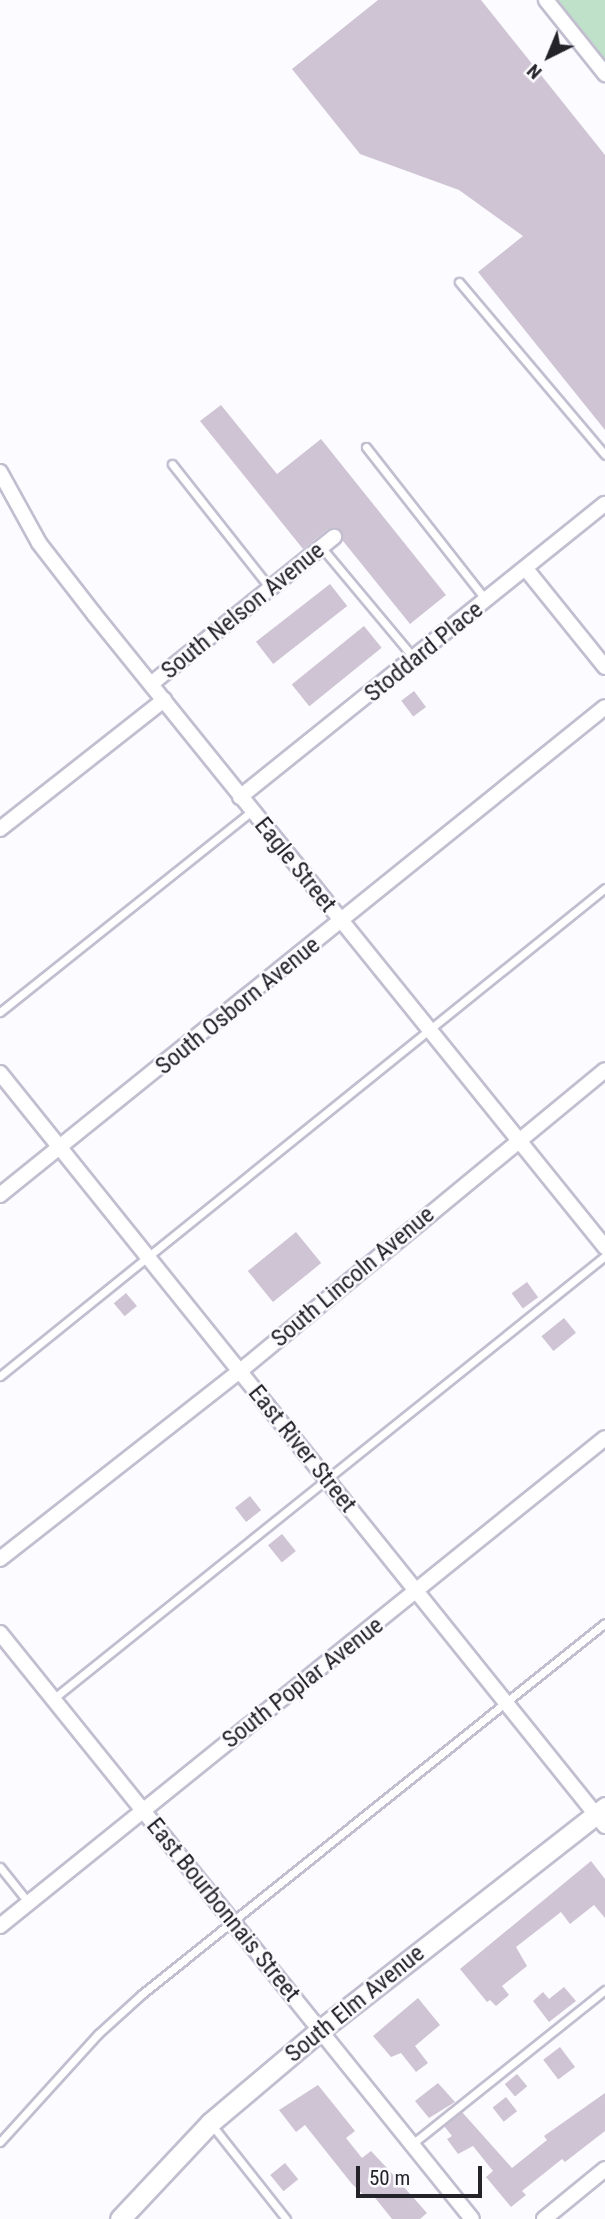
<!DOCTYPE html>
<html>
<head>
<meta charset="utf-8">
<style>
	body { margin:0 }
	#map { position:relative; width:605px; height:2219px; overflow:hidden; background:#fcfbff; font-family:"Roboto Condensed",sans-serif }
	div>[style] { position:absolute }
	.green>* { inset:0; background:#bfe1c9 }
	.building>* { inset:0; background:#cfc4d4; transform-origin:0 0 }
	.roads { filter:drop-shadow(2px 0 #c2bed0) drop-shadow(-2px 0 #c2bed0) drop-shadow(0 2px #c2bed0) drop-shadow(0 -2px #c2bed0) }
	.lane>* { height:7px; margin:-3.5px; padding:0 3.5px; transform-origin:3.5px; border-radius:3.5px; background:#fff }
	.street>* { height:14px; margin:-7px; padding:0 7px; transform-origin:7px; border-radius:7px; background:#fff }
	.secondary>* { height:19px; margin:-9.5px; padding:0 9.5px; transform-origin:9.5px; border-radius:9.5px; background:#fff }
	span { translate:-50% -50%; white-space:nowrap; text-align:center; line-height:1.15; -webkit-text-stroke:5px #fcfbff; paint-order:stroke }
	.street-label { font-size:24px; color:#25232a }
	.north { position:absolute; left:514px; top:21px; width:70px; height:70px; -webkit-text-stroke:5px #fcfbff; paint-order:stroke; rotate:223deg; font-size:19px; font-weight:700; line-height:28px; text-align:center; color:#25232a }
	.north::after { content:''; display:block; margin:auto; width:24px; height:32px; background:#25232a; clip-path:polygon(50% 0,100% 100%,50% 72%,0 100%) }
	.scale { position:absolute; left:356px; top:2166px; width:126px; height:32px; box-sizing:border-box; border:4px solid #25232a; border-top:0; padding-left:9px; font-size:21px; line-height:24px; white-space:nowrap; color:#25232a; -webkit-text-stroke:5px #fcfbff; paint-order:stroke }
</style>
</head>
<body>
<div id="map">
	<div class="green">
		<i style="clip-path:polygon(557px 0,605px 0,605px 60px)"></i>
	</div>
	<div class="building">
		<i style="clip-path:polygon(378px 0,481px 0,605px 155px,605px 430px,478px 272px,523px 236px,459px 190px,360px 154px,292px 69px)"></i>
		<i style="clip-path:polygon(221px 405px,277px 474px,321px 439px,446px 595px,410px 624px,343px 541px,338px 528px,328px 529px,303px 549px,200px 421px)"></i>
		<i style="left:330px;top:584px;width:28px;height:94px;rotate:52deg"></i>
		<i style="left:364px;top:626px;width:28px;height:93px;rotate:51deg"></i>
		<i style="left:414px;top:691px;width:20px;height:16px;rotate:53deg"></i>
		<i style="left:296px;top:1232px;width:40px;height:62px;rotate:51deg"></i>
		<i style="left:527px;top:1282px;width:19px;height:19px;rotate:54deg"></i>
		<i style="left:126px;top:1293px;width:17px;height:16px;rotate:50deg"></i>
		<i style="left:564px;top:1318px;width:19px;height:29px;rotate:51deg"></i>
		<i style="left:250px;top:1496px;width:18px;height:19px;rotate:52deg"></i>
		<i style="left:282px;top:1534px;width:22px;height:18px;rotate:51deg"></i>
		<i style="clip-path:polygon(591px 1861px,605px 1879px,605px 1918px,594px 1905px,570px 1924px,561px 1912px,516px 1947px,527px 1966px,502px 1986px,509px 1995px,496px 2006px,490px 2000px,487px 2002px,460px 1969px)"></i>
		<i style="clip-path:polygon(564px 1987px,576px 2001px,549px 2022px,533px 2001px,543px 1992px,549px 1999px)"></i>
		<i style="clip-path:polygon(418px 1998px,440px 2025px,415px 2046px,428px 2063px,416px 2072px,401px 2053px,391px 2057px,373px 2036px)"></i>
		<i style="left:560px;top:2047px;width:25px;height:21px;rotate:53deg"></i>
		<i style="left:517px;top:2074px;width:16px;height:16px;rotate:50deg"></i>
		<i style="clip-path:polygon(438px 2083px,455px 2102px,429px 2118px,415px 2101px)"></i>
		<i style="clip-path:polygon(318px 2085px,355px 2131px,346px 2138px,362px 2158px,371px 2151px,387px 2168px,427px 2213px,420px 2219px,392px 2219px,372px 2194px,367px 2198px,352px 2184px,305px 2125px,296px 2132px,279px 2110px)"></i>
		<i style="clip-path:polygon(605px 2093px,605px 2131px,565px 2162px,562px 2159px,522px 2191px,526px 2195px,511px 2207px,486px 2177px,493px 2171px,473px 2146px,458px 2154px,447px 2139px,452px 2136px,444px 2126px,462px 2112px,512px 2168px,547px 2140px,544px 2136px)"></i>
		<i style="left:506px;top:2097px;width:18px;height:17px;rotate:52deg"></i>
		<i style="left:285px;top:2163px;width:21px;height:19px;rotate:51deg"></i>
	</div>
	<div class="roads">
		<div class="lane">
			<i style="left:459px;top:282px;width:226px;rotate:49.8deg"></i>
			<i style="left:366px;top:447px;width:194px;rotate:51.9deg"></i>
			<i style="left:172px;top:464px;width:158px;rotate:51.7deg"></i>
			<i style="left:322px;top:548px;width:143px;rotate:50.1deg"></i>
			<i style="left:0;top:1012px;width:322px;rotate:-38.6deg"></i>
			<i style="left:0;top:1376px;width:777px;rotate:-38.89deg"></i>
			<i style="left:53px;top:1699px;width:708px;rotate:-38.75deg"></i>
			<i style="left:0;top:1867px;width:45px;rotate:51.3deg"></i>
			<i style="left:211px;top:2124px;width:121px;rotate:51.7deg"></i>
			<i style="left:0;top:2142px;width:146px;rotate:-47.8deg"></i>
			<i style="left:98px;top:2034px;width:59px;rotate:-42.3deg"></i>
			<i style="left:142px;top:1994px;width:593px;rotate:-38.71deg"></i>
			<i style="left:412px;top:2144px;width:247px;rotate:-38.6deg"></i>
		</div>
		<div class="street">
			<i style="left:546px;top:0;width:95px;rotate:51.4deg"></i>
			<i style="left:0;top:472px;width:81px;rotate:61.2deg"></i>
			<i style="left:39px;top:543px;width:90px;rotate:52.2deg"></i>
			<i style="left:94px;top:614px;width:814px;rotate:51.09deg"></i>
			<i style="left:526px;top:569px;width:126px;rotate:51.1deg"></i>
			<i style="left:151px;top:684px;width:235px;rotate:-38.8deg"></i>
			<i style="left:240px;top:797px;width:468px;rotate:-38.8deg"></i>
			<i style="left:0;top:829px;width:209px;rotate:-38.2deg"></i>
			<i style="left:0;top:1073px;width:966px;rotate:51.22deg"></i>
			<i style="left:0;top:1195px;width:777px;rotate:-38.89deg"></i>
			<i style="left:0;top:1559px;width:305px;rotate:-38.1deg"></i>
			<i style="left:240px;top:1371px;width:473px;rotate:-39.5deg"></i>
			<i style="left:0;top:1633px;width:752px;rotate:51.15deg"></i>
			<i style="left:0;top:1926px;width:777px;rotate:-38.89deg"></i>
			<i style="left:544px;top:2219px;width:79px;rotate:-39.3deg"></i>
		</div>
		<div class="secondary">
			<i style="left:120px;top:2219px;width:132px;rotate:-46.8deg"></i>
			<i style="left:210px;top:2123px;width:144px;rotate:-40.2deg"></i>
			<i style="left:320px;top:2030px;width:362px;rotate:-38deg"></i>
		</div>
	</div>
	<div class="street-label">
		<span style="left:243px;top:611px;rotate:-39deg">South Nelson Avenue</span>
		<span style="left:424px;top:652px;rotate:-39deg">Stoddard Place</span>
		<span style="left:295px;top:865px;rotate:51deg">Eagle Street</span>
		<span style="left:238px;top:1006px;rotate:-39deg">South Osborn Avenue</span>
		<span style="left:353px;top:1277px;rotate:-40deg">South Lincoln Avenue</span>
		<span style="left:302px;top:1449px;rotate:51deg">East River Street</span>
		<span style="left:303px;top:1683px;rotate:-38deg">South Poplar Avenue</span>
		<span style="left:223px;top:1910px;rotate:51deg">East Bourbonnais Street</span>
		<span style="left:355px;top:2004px;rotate:-39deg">South Elm Avenue</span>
	</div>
	<div class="north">N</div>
	<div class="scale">50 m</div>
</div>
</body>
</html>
